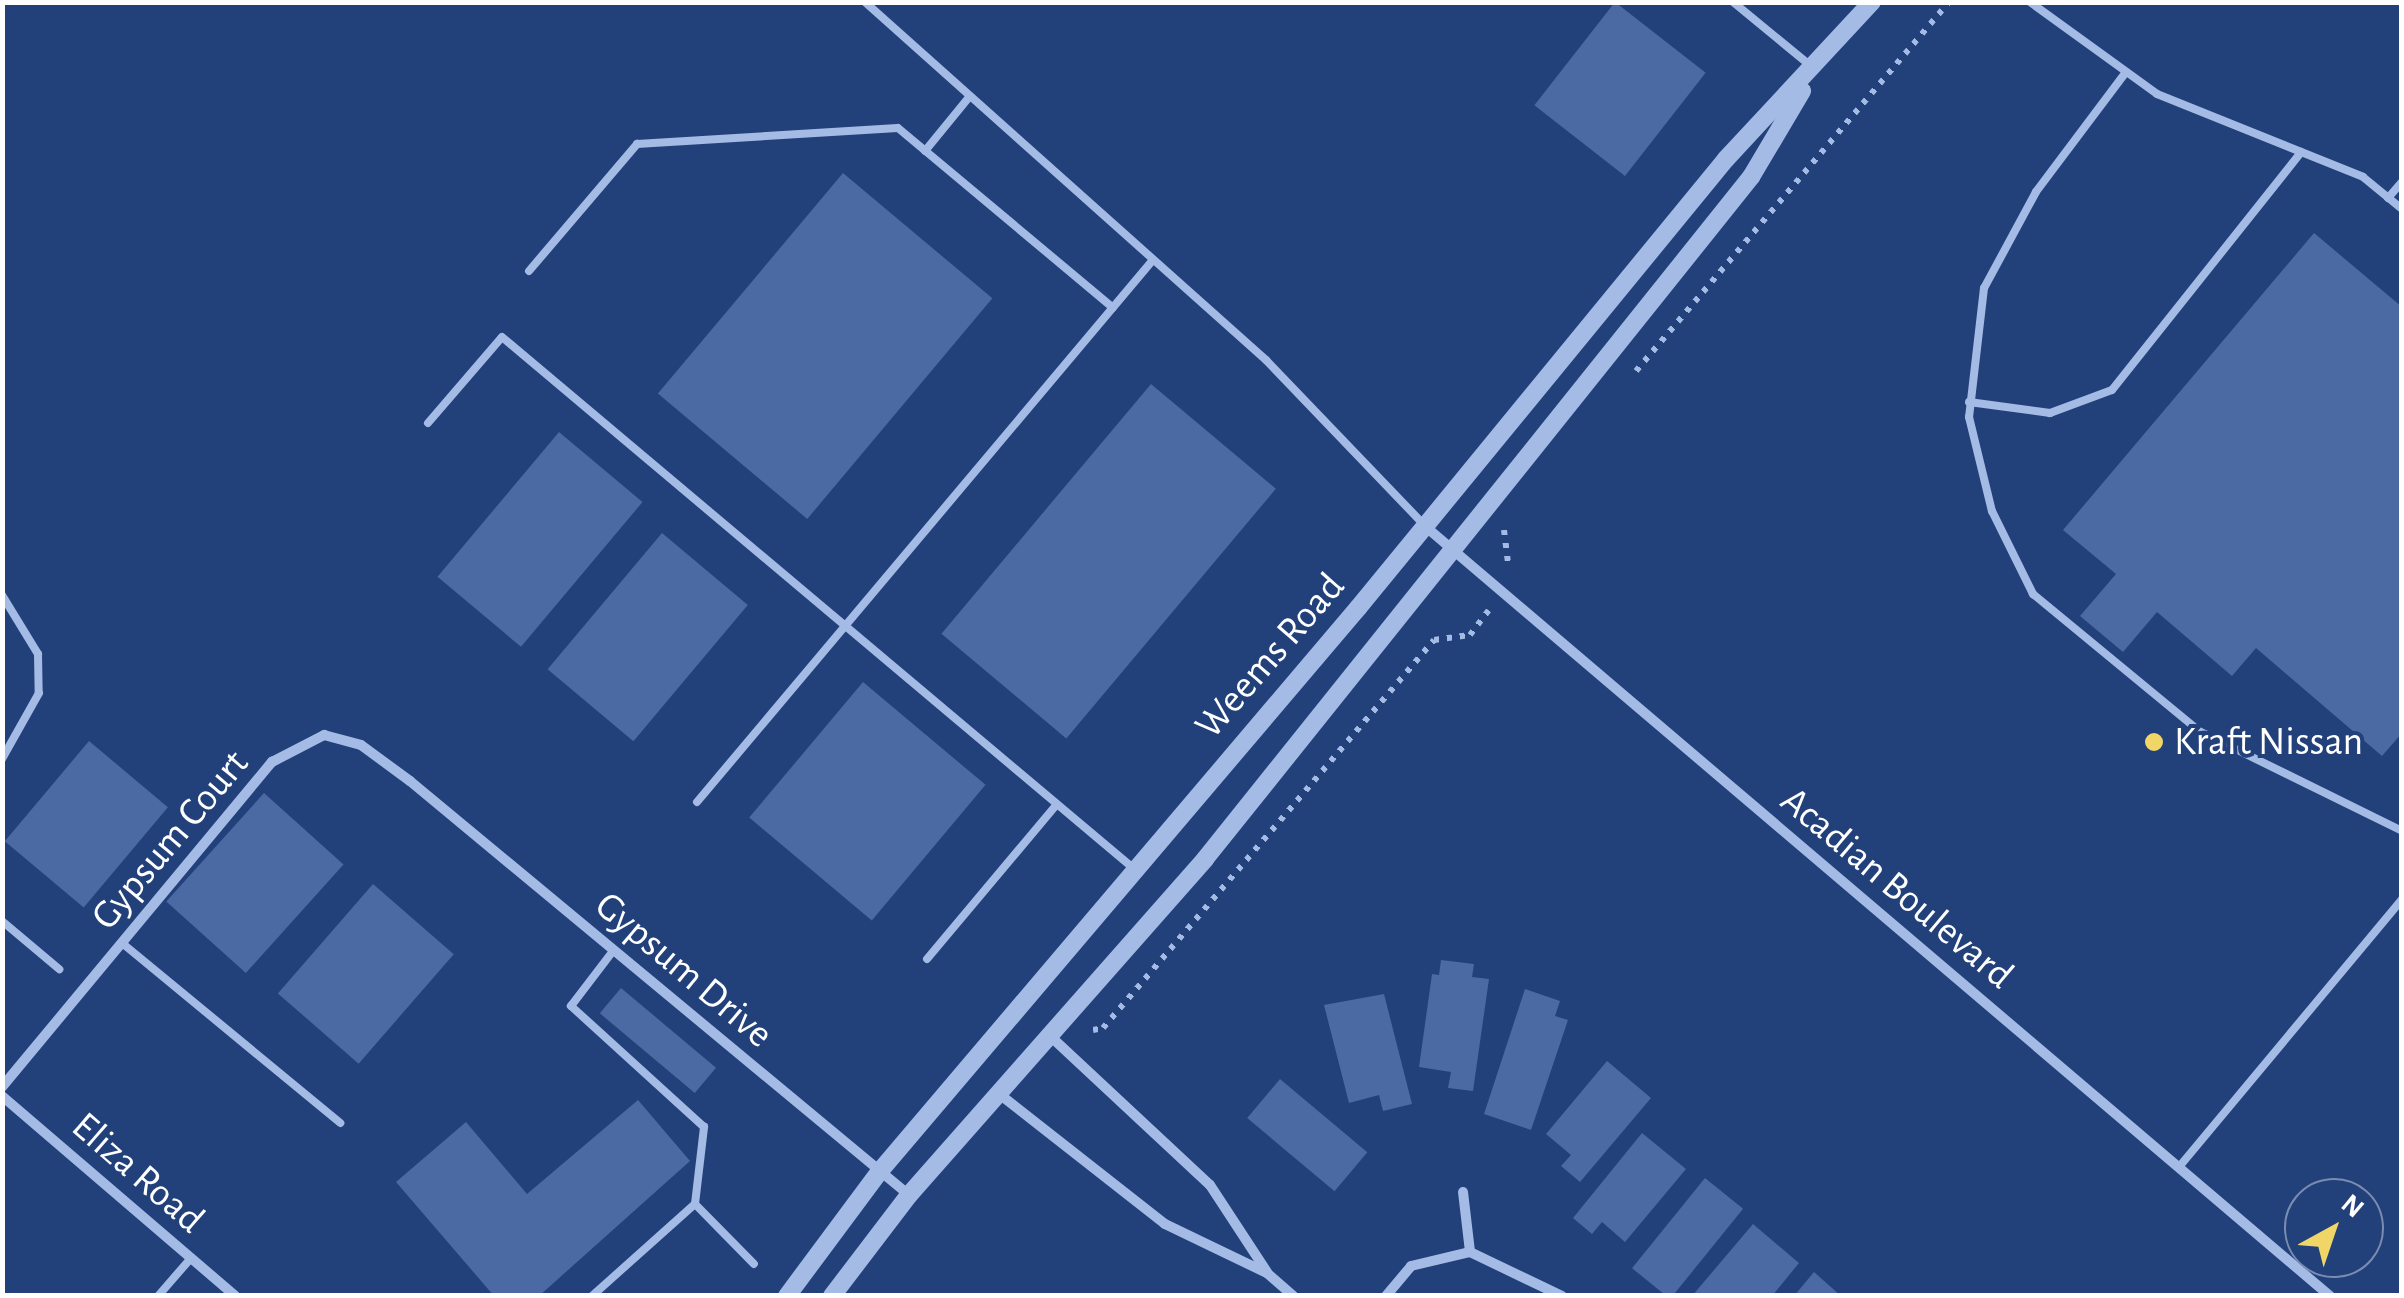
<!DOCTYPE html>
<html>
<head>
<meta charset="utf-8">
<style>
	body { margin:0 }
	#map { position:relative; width:2404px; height:1298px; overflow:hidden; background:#22407a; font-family:"Alegreya Sans",sans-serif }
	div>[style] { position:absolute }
	.building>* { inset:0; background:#4b69a3; transform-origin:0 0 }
	.path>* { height:6px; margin-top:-3px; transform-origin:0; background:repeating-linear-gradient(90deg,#a4bbe5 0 5px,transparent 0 13px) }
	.service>* { height:8px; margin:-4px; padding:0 4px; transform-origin:4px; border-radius:4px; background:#a4bbe5 }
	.minor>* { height:10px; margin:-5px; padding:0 5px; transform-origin:5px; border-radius:5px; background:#a4bbe5 }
	.tertiary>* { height:18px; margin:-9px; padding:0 9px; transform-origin:9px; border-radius:9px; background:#a4bbe5 }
	.dots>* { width:28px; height:28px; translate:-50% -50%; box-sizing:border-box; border:5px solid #22407a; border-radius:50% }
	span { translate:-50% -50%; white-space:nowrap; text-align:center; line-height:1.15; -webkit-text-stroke:8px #22407a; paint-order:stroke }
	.street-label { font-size:40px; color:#fff }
	.poi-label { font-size:40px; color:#fff }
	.left { translate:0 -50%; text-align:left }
	.frame { position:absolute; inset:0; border:5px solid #fff; pointer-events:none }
	.north { position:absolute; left:2284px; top:1178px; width:100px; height:100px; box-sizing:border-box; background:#22407a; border:2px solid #7a8caf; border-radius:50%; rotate:40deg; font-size:28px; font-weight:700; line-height:40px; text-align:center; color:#fff }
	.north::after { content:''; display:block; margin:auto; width:35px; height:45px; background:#f0d667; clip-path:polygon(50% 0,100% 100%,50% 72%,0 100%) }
</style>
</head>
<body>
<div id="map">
	<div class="building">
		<i style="left:1615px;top:2px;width:115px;height:131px;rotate:38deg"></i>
		<i style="left:843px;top:173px;width:195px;height:288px;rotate:40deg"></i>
		<i style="clip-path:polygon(2314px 233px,2402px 307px,2402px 733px,2382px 756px,2256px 648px,2232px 676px,2157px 612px,2123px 652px,2080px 616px,2116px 574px,2063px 530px)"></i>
		<i style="left:1151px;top:384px;width:163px;height:326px;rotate:40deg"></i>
		<i style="left:559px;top:432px;width:109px;height:189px;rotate:40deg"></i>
		<i style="left:662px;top:533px;width:112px;height:178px;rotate:40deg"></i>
		<i style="left:863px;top:682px;width:160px;height:177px;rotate:40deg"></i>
		<i style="left:89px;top:741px;width:103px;height:131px;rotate:40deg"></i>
		<i style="left:264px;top:793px;width:107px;height:146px;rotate:42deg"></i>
		<i style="left:373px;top:884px;width:107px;height:145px;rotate:41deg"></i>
		<i style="clip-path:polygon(1441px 960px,1474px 964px,1472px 977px,1489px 979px,1473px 1091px,1448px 1088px,1451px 1072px,1419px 1067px,1432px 974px,1439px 975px)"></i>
		<i style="left:621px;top:988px;width:124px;height:33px;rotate:40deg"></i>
		<i style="clip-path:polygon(1525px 989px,1560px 1001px,1555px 1016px,1568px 1020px,1531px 1130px,1484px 1114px)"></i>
		<i style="clip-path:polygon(1384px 994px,1412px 1104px,1383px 1111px,1379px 1095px,1349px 1103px,1324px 1005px)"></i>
		<i style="clip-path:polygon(1607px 1061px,1651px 1098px,1580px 1182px,1561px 1166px,1571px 1155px,1546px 1134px)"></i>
		<i style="left:1280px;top:1079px;width:114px;height:51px;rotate:40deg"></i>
		<i style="clip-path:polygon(638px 1100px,690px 1161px,539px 1296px,494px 1296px,396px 1182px,466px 1122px,527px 1194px)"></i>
		<i style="clip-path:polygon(1642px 1133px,1686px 1169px,1625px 1242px,1602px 1222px,1592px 1234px,1573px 1218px)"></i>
		<i style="left:1705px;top:1178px;width:49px;height:116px;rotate:39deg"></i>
		<i style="clip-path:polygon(1753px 1224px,1799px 1263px,1772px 1296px,1692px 1296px)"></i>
		<i style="clip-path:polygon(1814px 1272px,1841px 1296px,1794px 1296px)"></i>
	</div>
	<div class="path">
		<i style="left:1636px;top:371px;width:484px;rotate:-49.7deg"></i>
		<i style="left:1504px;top:530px;width:32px;rotate:83deg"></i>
		<i style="left:1093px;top:1030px;width:10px;rotate:-11deg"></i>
		<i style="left:1103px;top:1028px;width:510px;rotate:-49.53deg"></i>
		<i style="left:1434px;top:640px;width:36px;rotate:-8deg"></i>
		<i style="left:1470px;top:635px;width:31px;rotate:-53deg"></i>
	</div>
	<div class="service">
		<i style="left:865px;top:2px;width:538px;rotate:41.76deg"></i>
		<i style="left:1266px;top:360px;width:231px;rotate:46.2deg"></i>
		<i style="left:1733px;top:2px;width:101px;rotate:39.4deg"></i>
		<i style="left:2030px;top:2px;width:157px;rotate:35.9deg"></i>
		<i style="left:2157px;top:94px;width:222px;rotate:21.9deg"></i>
		<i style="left:2363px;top:177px;width:50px;rotate:39.4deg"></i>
		<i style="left:2126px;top:72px;width:150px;rotate:126.9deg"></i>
		<i style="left:2036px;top:192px;width:109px;rotate:118.4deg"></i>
		<i style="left:1984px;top:288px;width:130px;rotate:96.6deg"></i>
		<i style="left:1969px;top:417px;width:97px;rotate:76.3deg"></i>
		<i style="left:1992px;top:511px;width:93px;rotate:63.7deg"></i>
		<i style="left:2033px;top:594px;width:215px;rotate:39.5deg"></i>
		<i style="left:2199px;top:731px;width:226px;rotate:26.2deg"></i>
		<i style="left:925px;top:151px;width:71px;rotate:-50.7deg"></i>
		<i style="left:2388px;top:198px;width:21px;rotate:-49deg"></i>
		<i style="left:529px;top:271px;width:167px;rotate:-49.6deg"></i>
		<i style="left:637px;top:144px;width:261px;rotate:-3.5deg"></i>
		<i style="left:898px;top:128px;width:280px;rotate:39.9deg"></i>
		<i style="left:1969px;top:402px;width:82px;rotate:7.7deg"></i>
		<i style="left:2050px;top:413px;width:66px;rotate:-20.4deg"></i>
		<i style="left:2112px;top:390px;width:304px;rotate:-51.5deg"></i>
		<i style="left:428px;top:423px;width:113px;rotate:-49.3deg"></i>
		<i style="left:502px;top:337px;width:825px;rotate:40.08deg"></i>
		<i style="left:2px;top:595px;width:69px;rotate:58.6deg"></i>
		<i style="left:38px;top:654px;width:39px;rotate:89deg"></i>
		<i style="left:39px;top:693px;width:76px;rotate:119.3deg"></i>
		<i style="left:697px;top:802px;width:708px;rotate:-49.93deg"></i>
		<i style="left:2px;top:921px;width:75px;rotate:40.1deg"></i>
		<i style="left:122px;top:943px;width:283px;rotate:39.5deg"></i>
		<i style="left:927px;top:959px;width:202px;rotate:-50deg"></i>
		<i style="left:2179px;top:1167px;width:349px;rotate:-50.2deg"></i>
		<i style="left:695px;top:1204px;width:84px;rotate:45.5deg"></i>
		<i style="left:158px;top:1296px;width:50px;rotate:-49deg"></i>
		<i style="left:592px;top:1296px;width:138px;rotate:-41.8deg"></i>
		<i style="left:695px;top:1204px;width:78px;rotate:-83.3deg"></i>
		<i style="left:704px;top:1127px;width:180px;rotate:-137.7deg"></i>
		<i style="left:571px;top:1006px;width:69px;rotate:-52.6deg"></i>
	</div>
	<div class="minor">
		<i style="left:1426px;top:527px;width:1187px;rotate:40.39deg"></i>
		<i style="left:1048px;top:1034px;width:221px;rotate:43deg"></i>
		<i style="left:1210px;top:1185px;width:104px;rotate:56.8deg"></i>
		<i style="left:2px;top:1087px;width:423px;rotate:-50.3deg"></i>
		<i style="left:272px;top:762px;width:59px;rotate:-27.4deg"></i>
		<i style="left:324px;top:735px;width:38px;rotate:15deg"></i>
		<i style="left:361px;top:745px;width:61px;rotate:36.3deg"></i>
		<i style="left:410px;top:781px;width:648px;rotate:39.68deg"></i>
		<i style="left:998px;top:1093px;width:212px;rotate:38.1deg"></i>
		<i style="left:1165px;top:1224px;width:113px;rotate:25.7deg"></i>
		<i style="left:1267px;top:1273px;width:35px;rotate:41deg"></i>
		<i style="left:2px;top:1096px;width:307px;rotate:40.6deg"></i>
		<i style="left:1463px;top:1192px;width:60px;rotate:83.3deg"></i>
		<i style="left:1386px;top:1296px;width:39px;rotate:-50deg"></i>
		<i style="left:1411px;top:1266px;width:61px;rotate:-13.3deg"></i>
		<i style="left:1470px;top:1252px;width:102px;rotate:25.6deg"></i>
	</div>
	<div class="tertiary">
		<i style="left:787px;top:1296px;width:156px;rotate:-53.4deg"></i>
		<i style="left:880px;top:1171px;width:739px;rotate:-49.67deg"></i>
		<i style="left:1358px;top:608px;width:581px;rotate:-50.66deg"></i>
		<i style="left:1726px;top:159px;width:214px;rotate:-47.1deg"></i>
		<i style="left:832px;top:1296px;width:127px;rotate:-52.7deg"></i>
		<i style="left:909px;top:1195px;width:448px;rotate:-48.6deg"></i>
		<i style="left:1205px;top:859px;width:874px;rotate:-51.32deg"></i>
		<i style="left:1751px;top:177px;width:100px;rotate:-59.3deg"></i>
	</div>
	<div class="dots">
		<i style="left:2154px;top:742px;background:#f0d667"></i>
	</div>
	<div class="street-label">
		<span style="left:1270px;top:656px;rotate:-49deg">Weems Road</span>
		<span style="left:170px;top:840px;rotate:-50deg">Gypsum Court</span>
		<span style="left:1897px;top:888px;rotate:40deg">Acadian Boulevard</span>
		<span style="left:684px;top:970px;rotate:40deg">Gypsum Drive</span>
		<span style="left:138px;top:1173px;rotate:41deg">Eliza Road</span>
	</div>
	<div class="poi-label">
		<span class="left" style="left:2174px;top:742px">Kraft Nissan</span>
	</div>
	<div class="frame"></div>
	<div class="north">N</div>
</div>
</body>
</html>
